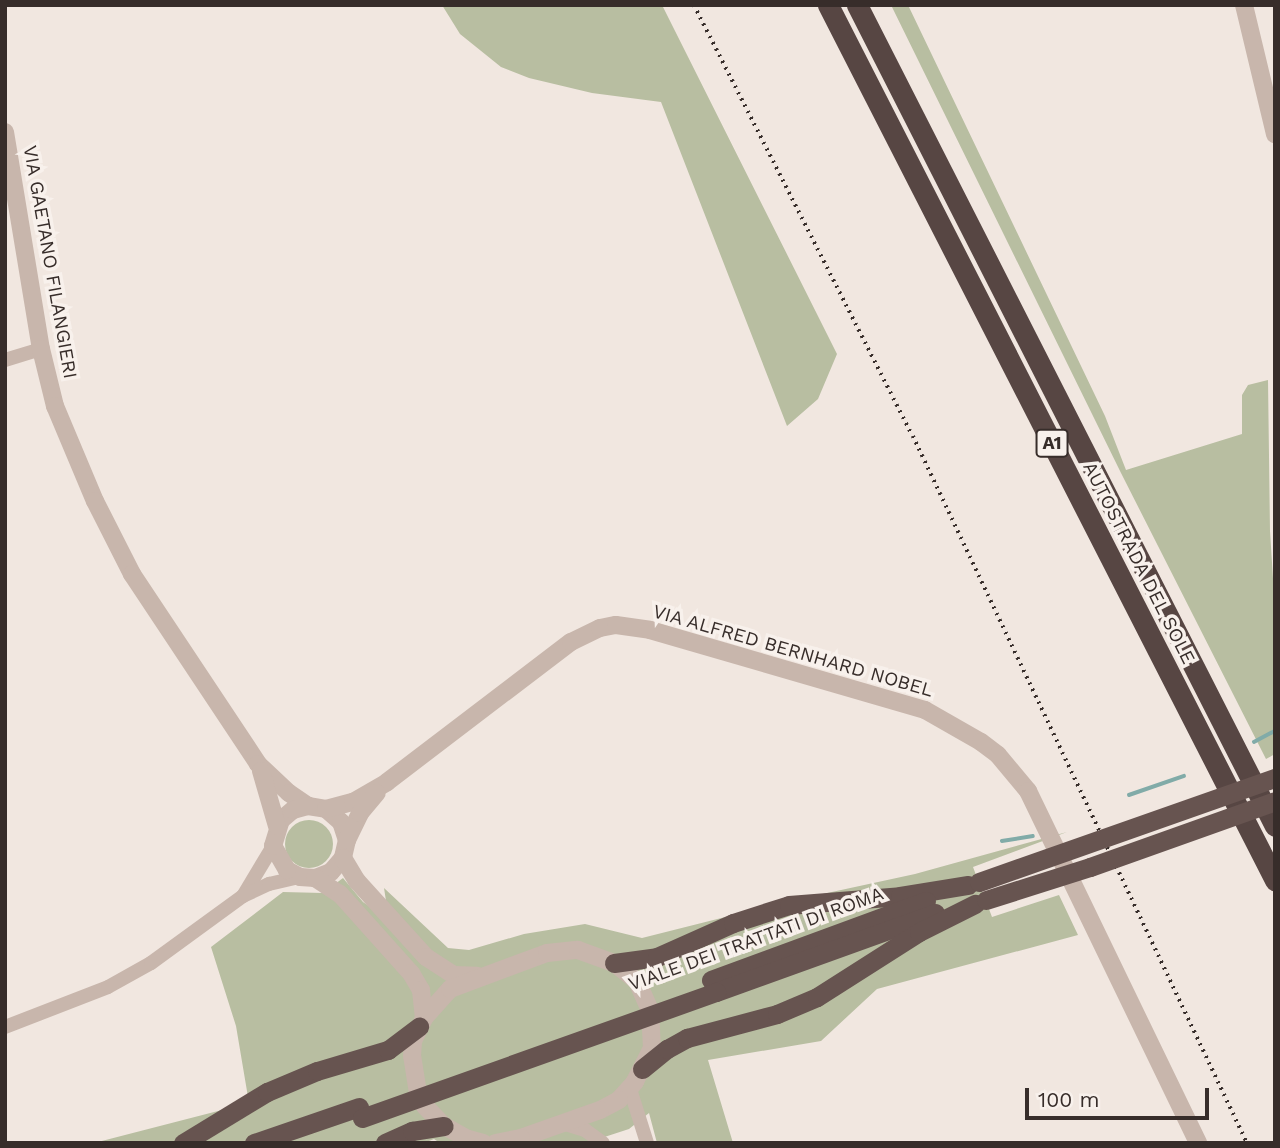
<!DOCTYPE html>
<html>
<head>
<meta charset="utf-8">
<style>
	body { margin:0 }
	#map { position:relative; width:1280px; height:1148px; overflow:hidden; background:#f1e7e0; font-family:"Work Sans",sans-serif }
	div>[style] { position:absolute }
	.green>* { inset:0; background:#b8bea1 }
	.round { border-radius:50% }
	.stream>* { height:3.5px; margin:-1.75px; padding:0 1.75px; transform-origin:1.75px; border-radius:1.75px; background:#81aba8 }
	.minor>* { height:14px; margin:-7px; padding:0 7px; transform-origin:7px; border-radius:7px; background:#c8b6ac }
	.tertiary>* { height:18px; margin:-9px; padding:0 9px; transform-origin:9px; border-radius:9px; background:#c8b6ac }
	.trunk>* { height:19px; margin:-9.5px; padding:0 9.5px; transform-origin:9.5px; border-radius:9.5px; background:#675450 }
	.motorway>* { height:21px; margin:-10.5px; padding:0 10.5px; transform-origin:10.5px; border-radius:10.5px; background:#574643 }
	.rail>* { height:3.5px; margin-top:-1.75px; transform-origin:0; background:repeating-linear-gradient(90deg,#372d2a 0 2px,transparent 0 7px) }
	.trunk-bridge>* { height:19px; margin:-9.5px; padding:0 9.5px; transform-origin:9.5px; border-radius:9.5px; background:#675450 }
	span { translate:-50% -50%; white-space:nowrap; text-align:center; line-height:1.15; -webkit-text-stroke:7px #f8f1ec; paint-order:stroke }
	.shield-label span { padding:2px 5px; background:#f8f1ec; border:2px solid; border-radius:5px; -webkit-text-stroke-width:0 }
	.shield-label { font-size:18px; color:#372d2a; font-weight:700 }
	.street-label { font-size:19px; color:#372d2a }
	.frame { position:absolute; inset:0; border:7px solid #372d2a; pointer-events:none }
	.scale { position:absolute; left:1025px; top:1088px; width:184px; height:32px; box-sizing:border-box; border:4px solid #372d2a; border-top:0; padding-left:9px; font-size:21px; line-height:24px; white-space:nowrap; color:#372d2a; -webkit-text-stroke:5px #f8f1ec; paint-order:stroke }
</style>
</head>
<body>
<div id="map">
	<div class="green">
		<i style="clip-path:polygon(442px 5px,662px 5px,837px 354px,818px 399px,787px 426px,661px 102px,592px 93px,529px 78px,501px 67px,460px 34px)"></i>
		<i style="clip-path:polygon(891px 5px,908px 5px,1105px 416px,1126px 470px,1242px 434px,1242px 395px,1248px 385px,1268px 380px,1270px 531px,1275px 610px,1275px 754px,1266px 759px,1121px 473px)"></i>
		<i class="round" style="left:285px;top:820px;width:48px;height:48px"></i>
		<i style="clip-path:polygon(1067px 832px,973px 867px,992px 917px,1059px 895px,1078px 935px,877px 989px,821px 1041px,708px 1060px,733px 1143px,657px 1143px,649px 1113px,629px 1129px,586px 1143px,440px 1143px,434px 1139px,424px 1143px,94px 1143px,249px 1103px,236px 1026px,211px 947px,283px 892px,323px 893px,343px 878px,363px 902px,389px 920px,384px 888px,448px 948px,469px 950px,524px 934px,585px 924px,642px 938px,781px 903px,915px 874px)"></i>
	</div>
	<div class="stream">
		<i style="left:1254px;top:742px;width:24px;rotate:-28deg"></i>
		<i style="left:1129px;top:795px;width:58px;rotate:-19.1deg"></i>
		<i style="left:1002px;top:841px;width:31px;rotate:-9deg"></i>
	</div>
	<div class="minor">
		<i style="left:5px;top:360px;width:38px;rotate:-17deg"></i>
		<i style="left:243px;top:896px;width:58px;rotate:-59deg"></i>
		<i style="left:5px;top:1027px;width:110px;rotate:-21.2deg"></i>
		<i style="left:108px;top:987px;width:49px;rotate:-29.2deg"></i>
		<i style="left:151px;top:963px;width:114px;rotate:-36.1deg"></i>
		<i style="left:243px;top:896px;width:29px;rotate:-25deg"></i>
		<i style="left:269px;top:884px;width:32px;rotate:-13deg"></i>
		<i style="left:630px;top:1089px;width:57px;rotate:72.5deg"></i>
		<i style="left:562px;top:1123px;width:24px;rotate:17deg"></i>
		<i style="left:585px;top:1130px;width:22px;rotate:36deg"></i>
	</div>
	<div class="tertiary">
		<i style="left:1244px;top:5px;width:133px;rotate:76.5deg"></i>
		<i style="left:5px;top:132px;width:220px;rotate:80.6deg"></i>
		<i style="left:41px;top:349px;width:59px;rotate:76.2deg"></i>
		<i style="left:55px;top:406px;width:103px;rotate:67.2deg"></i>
		<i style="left:95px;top:501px;width:82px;rotate:63.1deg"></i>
		<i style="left:132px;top:574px;width:228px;rotate:56.4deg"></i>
		<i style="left:258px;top:764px;width:42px;rotate:43.1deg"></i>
		<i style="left:289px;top:793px;width:23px;rotate:34deg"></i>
		<i style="left:308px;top:806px;width:18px;rotate:9deg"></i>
		<i style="left:326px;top:809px;width:20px;rotate:41deg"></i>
		<i style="left:341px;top:822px;width:19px;rotate:72deg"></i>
		<i style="left:347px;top:840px;width:18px;rotate:103deg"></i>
		<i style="left:343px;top:858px;width:18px;rotate:131deg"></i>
		<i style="left:331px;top:872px;width:17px;rotate:159deg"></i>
		<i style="left:315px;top:878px;width:15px;rotate:-176deg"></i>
		<i style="left:300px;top:877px;width:15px;rotate:-152deg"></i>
		<i style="left:287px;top:870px;width:28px;rotate:-120deg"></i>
		<i style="left:273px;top:846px;width:27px;rotate:-73deg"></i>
		<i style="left:281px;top:820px;width:16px;rotate:-40deg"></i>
		<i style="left:293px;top:810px;width:16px;rotate:-15deg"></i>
		<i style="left:261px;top:771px;width:57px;rotate:73.8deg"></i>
		<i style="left:326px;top:809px;width:28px;rotate:-15deg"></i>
		<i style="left:353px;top:802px;width:39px;rotate:-30deg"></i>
		<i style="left:387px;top:782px;width:231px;rotate:-37.3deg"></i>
		<i style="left:571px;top:642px;width:32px;rotate:-26deg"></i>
		<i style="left:600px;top:628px;width:16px;rotate:-11deg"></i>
		<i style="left:616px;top:625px;width:34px;rotate:8deg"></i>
		<i style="left:650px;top:630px;width:286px;rotate:16.2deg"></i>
		<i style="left:925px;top:710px;width:64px;rotate:29.7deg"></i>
		<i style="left:981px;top:742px;width:21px;rotate:37deg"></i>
		<i style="left:998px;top:755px;width:47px;rotate:50.2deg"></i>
		<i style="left:1028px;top:791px;width:391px;rotate:64.2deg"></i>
		<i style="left:347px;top:840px;width:30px;rotate:-64deg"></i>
		<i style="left:360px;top:813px;width:26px;rotate:-50deg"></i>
		<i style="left:343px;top:858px;width:27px;rotate:59deg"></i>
		<i style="left:357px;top:881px;width:103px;rotate:47.8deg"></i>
		<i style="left:426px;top:957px;width:33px;rotate:33deg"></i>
		<i style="left:454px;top:975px;width:23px;rotate:2deg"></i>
		<i style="left:315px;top:878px;width:30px;rotate:33deg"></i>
		<i style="left:340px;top:894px;width:106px;rotate:48.1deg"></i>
		<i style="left:411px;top:973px;width:20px;rotate:60deg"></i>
		<i style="left:421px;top:990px;width:28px;rotate:84deg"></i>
		<i style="left:483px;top:1143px;width:18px;rotate:-164deg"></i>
		<i style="left:466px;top:1138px;width:25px;rotate:-151deg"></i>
		<i style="left:444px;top:1126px;width:28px;rotate:-134deg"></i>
		<i style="left:425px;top:1106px;width:15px;rotate:-118deg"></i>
		<i style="left:418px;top:1093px;width:37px;rotate:-99deg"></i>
		<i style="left:412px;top:1056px;width:15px;rotate:-86deg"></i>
		<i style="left:413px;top:1041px;width:25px;rotate:-64deg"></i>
		<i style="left:424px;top:1018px;width:39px;rotate:-48deg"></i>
		<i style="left:450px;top:989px;width:103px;rotate:-20.4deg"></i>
		<i style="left:547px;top:953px;width:31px;rotate:-6deg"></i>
		<i style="left:578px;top:950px;width:38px;rotate:20deg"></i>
		<i style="left:614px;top:963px;width:29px;rotate:38deg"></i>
		<i style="left:637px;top:981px;width:32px;rotate:66deg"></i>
		<i style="left:650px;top:1010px;width:38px;rotate:87deg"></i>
		<i style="left:652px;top:1048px;width:38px;rotate:117deg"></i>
		<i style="left:635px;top:1082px;width:24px;rotate:132deg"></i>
		<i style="left:619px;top:1100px;width:21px;rotate:152deg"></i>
		<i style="left:600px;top:1110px;width:84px;rotate:160.5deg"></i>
		<i style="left:521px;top:1138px;width:26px;rotate:169deg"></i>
	</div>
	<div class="trunk">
		<i style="left:614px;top:963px;width:43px;rotate:-7.9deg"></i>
		<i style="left:657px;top:957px;width:83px;rotate:-24.1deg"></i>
		<i style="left:733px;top:923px;width:59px;rotate:-17.8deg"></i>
		<i style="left:789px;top:905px;width:111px;rotate:-4.6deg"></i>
		<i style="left:900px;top:896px;width:69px;rotate:-9.2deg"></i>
		<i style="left:711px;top:980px;width:229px;rotate:-20.2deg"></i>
		<i style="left:716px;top:992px;width:233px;rotate:-19.8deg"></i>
		<i style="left:642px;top:1069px;width:32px;rotate:-39deg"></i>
		<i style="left:667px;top:1049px;width:23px;rotate:-29deg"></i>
		<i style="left:687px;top:1038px;width:93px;rotate:-14.9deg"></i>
		<i style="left:777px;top:1014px;width:43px;rotate:-23deg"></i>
		<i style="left:817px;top:997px;width:121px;rotate:-32.5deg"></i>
		<i style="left:919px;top:932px;width:63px;rotate:-26.6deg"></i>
		<i style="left:183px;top:1143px;width:98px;rotate:-31.3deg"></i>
		<i style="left:267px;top:1092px;width:54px;rotate:-22.8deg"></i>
		<i style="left:317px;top:1071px;width:74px;rotate:-16.5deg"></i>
		<i style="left:388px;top:1050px;width:39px;rotate:-37deg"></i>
		<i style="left:254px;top:1143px;width:111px;rotate:-18.9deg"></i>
		<i style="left:385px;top:1143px;width:30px;rotate:-24deg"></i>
		<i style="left:412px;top:1131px;width:32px;rotate:-9deg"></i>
	</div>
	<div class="motorway">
		<i style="left:828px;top:5px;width:983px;rotate:62.94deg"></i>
		<i style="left:857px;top:5px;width:921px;rotate:63.02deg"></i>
	</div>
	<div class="rail">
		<i style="left:694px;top:5px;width:483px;rotate:63.1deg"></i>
		<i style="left:913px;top:436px;width:782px;rotate:64.71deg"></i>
	</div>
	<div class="trunk-bridge">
		<i style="left:979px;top:882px;width:314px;rotate:-19.4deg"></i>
		<i style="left:986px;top:900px;width:109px;rotate:-17.6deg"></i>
		<i style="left:1090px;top:867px;width:196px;rotate:-19.6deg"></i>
		<i style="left:362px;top:1118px;width:376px;rotate:-19.6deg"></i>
	</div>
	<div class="shield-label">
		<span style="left:1052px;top:443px">A1</span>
	</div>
	<div class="street-label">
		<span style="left:50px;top:262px;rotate:80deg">VIA GAETANO FILANGIERI</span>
		<span style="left:1139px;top:563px;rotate:63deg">AUTOSTRADA DEL SOLE</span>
		<span style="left:793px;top:651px;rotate:16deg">VIA ALFRED BERNHARD NOBEL</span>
		<span style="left:756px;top:939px;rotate:-20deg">VIALE DEI TRATTATI DI ROMA</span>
	</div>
	<div class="frame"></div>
	<div class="scale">100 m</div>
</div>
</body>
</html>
